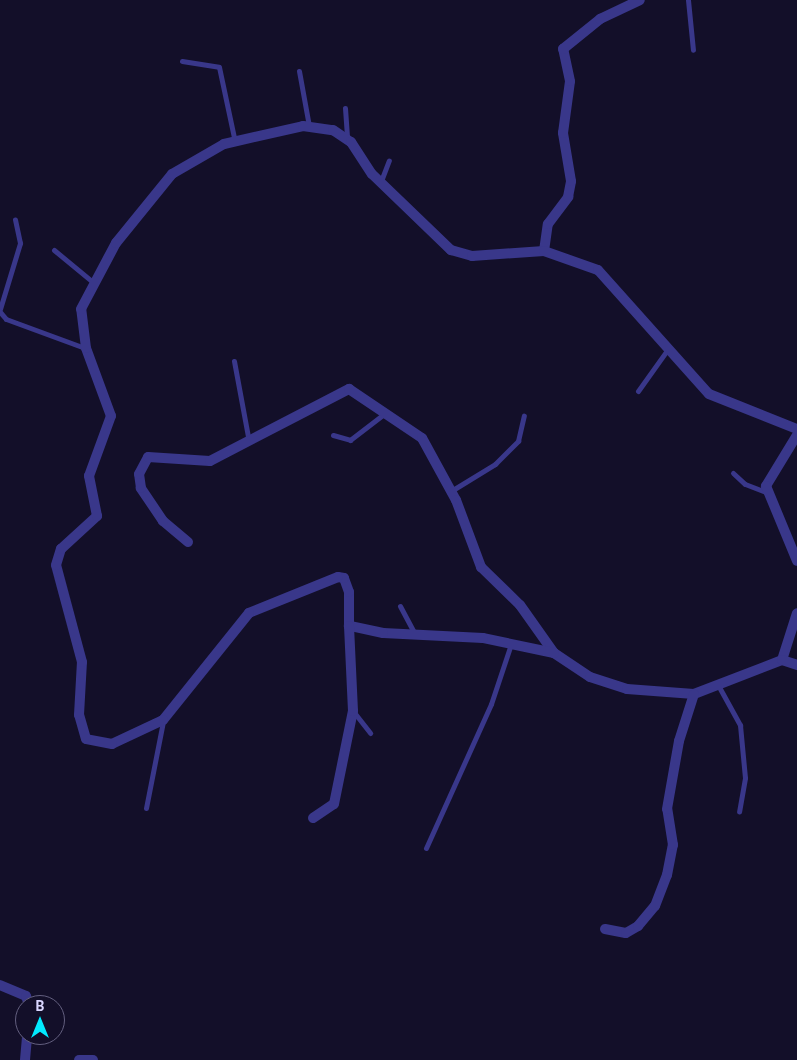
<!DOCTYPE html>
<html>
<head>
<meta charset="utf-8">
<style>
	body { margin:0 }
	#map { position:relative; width:797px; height:1060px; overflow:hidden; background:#130f29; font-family:Roboto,sans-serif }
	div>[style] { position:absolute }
	.service>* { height:5px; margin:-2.5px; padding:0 2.5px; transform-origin:2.5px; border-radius:2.5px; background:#39378a }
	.minor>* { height:10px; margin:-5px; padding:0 5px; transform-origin:5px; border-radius:5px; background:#39378a }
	span { translate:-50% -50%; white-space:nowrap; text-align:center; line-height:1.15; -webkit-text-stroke:4px #130f29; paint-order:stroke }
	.north { position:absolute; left:15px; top:995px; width:50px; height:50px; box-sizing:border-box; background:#130f29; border:1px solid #635f7f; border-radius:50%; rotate:0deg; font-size:14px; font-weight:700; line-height:20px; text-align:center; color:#dad6ff }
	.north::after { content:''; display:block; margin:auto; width:18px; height:22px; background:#02eaff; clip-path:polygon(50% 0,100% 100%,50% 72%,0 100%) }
</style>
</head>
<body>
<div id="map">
	<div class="service">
		<i style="left:688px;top:0;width:50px;rotate:84.3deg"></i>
		<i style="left:182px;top:61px;width:37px;rotate:9deg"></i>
		<i style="left:219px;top:67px;width:77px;rotate:78deg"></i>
		<i style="left:299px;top:71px;width:56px;rotate:79.7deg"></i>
		<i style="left:345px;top:108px;width:30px;rotate:86deg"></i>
		<i style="left:381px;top:181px;width:22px;rotate:-69deg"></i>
		<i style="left:54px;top:250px;width:52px;rotate:39.5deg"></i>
		<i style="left:0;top:309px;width:69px;rotate:-73.1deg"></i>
		<i style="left:20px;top:243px;width:24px;rotate:-102deg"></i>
		<i style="left:0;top:312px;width:9px;rotate:49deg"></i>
		<i style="left:6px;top:319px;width:84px;rotate:20.2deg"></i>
		<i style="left:234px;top:361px;width:82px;rotate:79.5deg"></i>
		<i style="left:638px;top:391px;width:52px;rotate:-54.5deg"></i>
		<i style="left:333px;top:435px;width:18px;rotate:16deg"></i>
		<i style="left:350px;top:440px;width:44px;rotate:-37.6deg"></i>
		<i style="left:733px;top:473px;width:16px;rotate:43deg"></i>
		<i style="left:745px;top:484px;width:22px;rotate:21deg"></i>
		<i style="left:451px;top:491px;width:52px;rotate:-31.5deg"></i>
		<i style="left:495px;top:464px;width:33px;rotate:-45deg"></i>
		<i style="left:518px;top:441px;width:26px;rotate:-77deg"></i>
		<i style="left:400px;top:606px;width:32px;rotate:62deg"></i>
		<i style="left:718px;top:685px;width:46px;rotate:61.2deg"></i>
		<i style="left:740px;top:725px;width:53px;rotate:84.6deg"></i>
		<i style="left:745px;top:778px;width:34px;rotate:100deg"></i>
		<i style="left:353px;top:711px;width:28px;rotate:52deg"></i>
		<i style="left:146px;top:808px;width:89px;rotate:-78.9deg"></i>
		<i style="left:426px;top:848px;width:158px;rotate:-65.7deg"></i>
		<i style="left:491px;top:704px;width:63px;rotate:-71.6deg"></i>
	</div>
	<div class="minor">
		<i style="left:544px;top:251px;width:27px;rotate:-82deg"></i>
		<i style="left:548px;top:224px;width:34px;rotate:-53deg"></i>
		<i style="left:568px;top:197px;width:16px;rotate:-79deg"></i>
		<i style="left:571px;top:181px;width:49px;rotate:-99.5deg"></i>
		<i style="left:563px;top:133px;width:52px;rotate:-82.3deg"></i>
		<i style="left:570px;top:81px;width:33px;rotate:-102deg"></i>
		<i style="left:563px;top:49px;width:48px;rotate:-39deg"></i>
		<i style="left:600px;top:19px;width:44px;rotate:-25.4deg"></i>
		<i style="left:797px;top:435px;width:60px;rotate:121.3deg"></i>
		<i style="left:766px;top:486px;width:81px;rotate:67.5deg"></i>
		<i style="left:188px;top:542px;width:33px;rotate:-140deg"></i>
		<i style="left:163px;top:521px;width:40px;rotate:-124deg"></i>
		<i style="left:141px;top:488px;width:14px;rotate:-98deg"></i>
		<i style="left:139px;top:474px;width:19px;rotate:-62deg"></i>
		<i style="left:148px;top:457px;width:62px;rotate:3.7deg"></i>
		<i style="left:210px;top:461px;width:157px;rotate:-27.4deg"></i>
		<i style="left:349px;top:389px;width:88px;rotate:33.9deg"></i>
		<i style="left:422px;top:438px;width:71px;rotate:61.3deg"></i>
		<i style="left:456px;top:500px;width:72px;rotate:69.5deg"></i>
		<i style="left:481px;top:567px;width:54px;rotate:44.3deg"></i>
		<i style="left:520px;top:605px;width:59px;rotate:54.7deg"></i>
		<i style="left:554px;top:653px;width:43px;rotate:33.7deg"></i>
		<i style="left:590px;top:677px;width:39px;rotate:18deg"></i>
		<i style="left:627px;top:689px;width:67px;rotate:4.3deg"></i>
		<i style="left:694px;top:694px;width:94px;rotate:-21.1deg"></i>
		<i style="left:782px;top:660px;width:49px;rotate:-72.3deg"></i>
		<i style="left:554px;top:653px;width:73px;rotate:-168.1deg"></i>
		<i style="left:483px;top:638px;width:100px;rotate:-177.1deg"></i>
		<i style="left:383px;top:633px;width:35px;rotate:-168deg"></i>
		<i style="left:349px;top:626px;width:34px;rotate:-90deg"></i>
		<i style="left:349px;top:592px;width:15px;rotate:-110deg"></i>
		<i style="left:344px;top:578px;width:6px;rotate:-171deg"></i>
		<i style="left:338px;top:577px;width:96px;rotate:158deg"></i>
		<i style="left:249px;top:613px;width:137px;rotate:128.8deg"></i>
		<i style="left:163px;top:720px;width:56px;rotate:154.8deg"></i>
		<i style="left:112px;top:744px;width:26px;rotate:-169deg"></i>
		<i style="left:86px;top:739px;width:25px;rotate:-106deg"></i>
		<i style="left:79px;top:715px;width:53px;rotate:-86.8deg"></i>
		<i style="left:82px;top:662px;width:100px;rotate:-105deg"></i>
		<i style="left:56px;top:565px;width:17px;rotate:-73deg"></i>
		<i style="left:61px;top:549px;width:49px;rotate:-42.5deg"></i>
		<i style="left:97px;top:516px;width:41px;rotate:-101.3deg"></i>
		<i style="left:89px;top:476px;width:64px;rotate:-69.9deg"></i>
		<i style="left:111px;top:416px;width:72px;rotate:-110.2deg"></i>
		<i style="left:86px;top:348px;width:39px;rotate:-97deg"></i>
		<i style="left:81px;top:309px;width:75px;rotate:-62.1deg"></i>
		<i style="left:116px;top:243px;width:89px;rotate:-50.9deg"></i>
		<i style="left:172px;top:174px;width:60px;rotate:-30deg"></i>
		<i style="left:224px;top:144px;width:81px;rotate:-12.8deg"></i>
		<i style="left:303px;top:126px;width:30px;rotate:8deg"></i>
		<i style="left:333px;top:130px;width:22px;rotate:34deg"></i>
		<i style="left:351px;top:142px;width:38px;rotate:57deg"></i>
		<i style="left:372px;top:174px;width:110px;rotate:43.9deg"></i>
		<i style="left:451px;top:250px;width:22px;rotate:16deg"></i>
		<i style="left:472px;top:256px;width:72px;rotate:-4deg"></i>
		<i style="left:544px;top:251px;width:57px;rotate:19.4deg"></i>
		<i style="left:598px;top:270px;width:166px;rotate:48.2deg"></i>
		<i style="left:709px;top:394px;width:95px;rotate:21.7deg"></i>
		<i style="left:782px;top:660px;width:16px;rotate:18deg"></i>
		<i style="left:313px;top:818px;width:25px;rotate:-34deg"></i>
		<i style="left:334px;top:804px;width:95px;rotate:-78.5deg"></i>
		<i style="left:353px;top:711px;width:85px;rotate:-92.7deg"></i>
		<i style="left:605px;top:929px;width:21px;rotate:11deg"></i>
		<i style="left:626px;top:933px;width:14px;rotate:-30deg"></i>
		<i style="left:638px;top:926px;width:26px;rotate:-50deg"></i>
		<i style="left:655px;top:906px;width:33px;rotate:-69deg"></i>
		<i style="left:667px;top:875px;width:31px;rotate:-79deg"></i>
		<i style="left:673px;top:845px;width:36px;rotate:-99deg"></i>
		<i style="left:667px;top:809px;width:69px;rotate:-80deg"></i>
		<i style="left:679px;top:741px;width:49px;rotate:-72.3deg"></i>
		<i style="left:0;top:985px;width:28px;rotate:23deg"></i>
		<i style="left:26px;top:996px;width:9px;rotate:72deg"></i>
		<i style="left:25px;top:1060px;width:25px;rotate:-85deg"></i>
		<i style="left:79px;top:1060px;width:14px"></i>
	</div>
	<div class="north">B</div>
</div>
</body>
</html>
